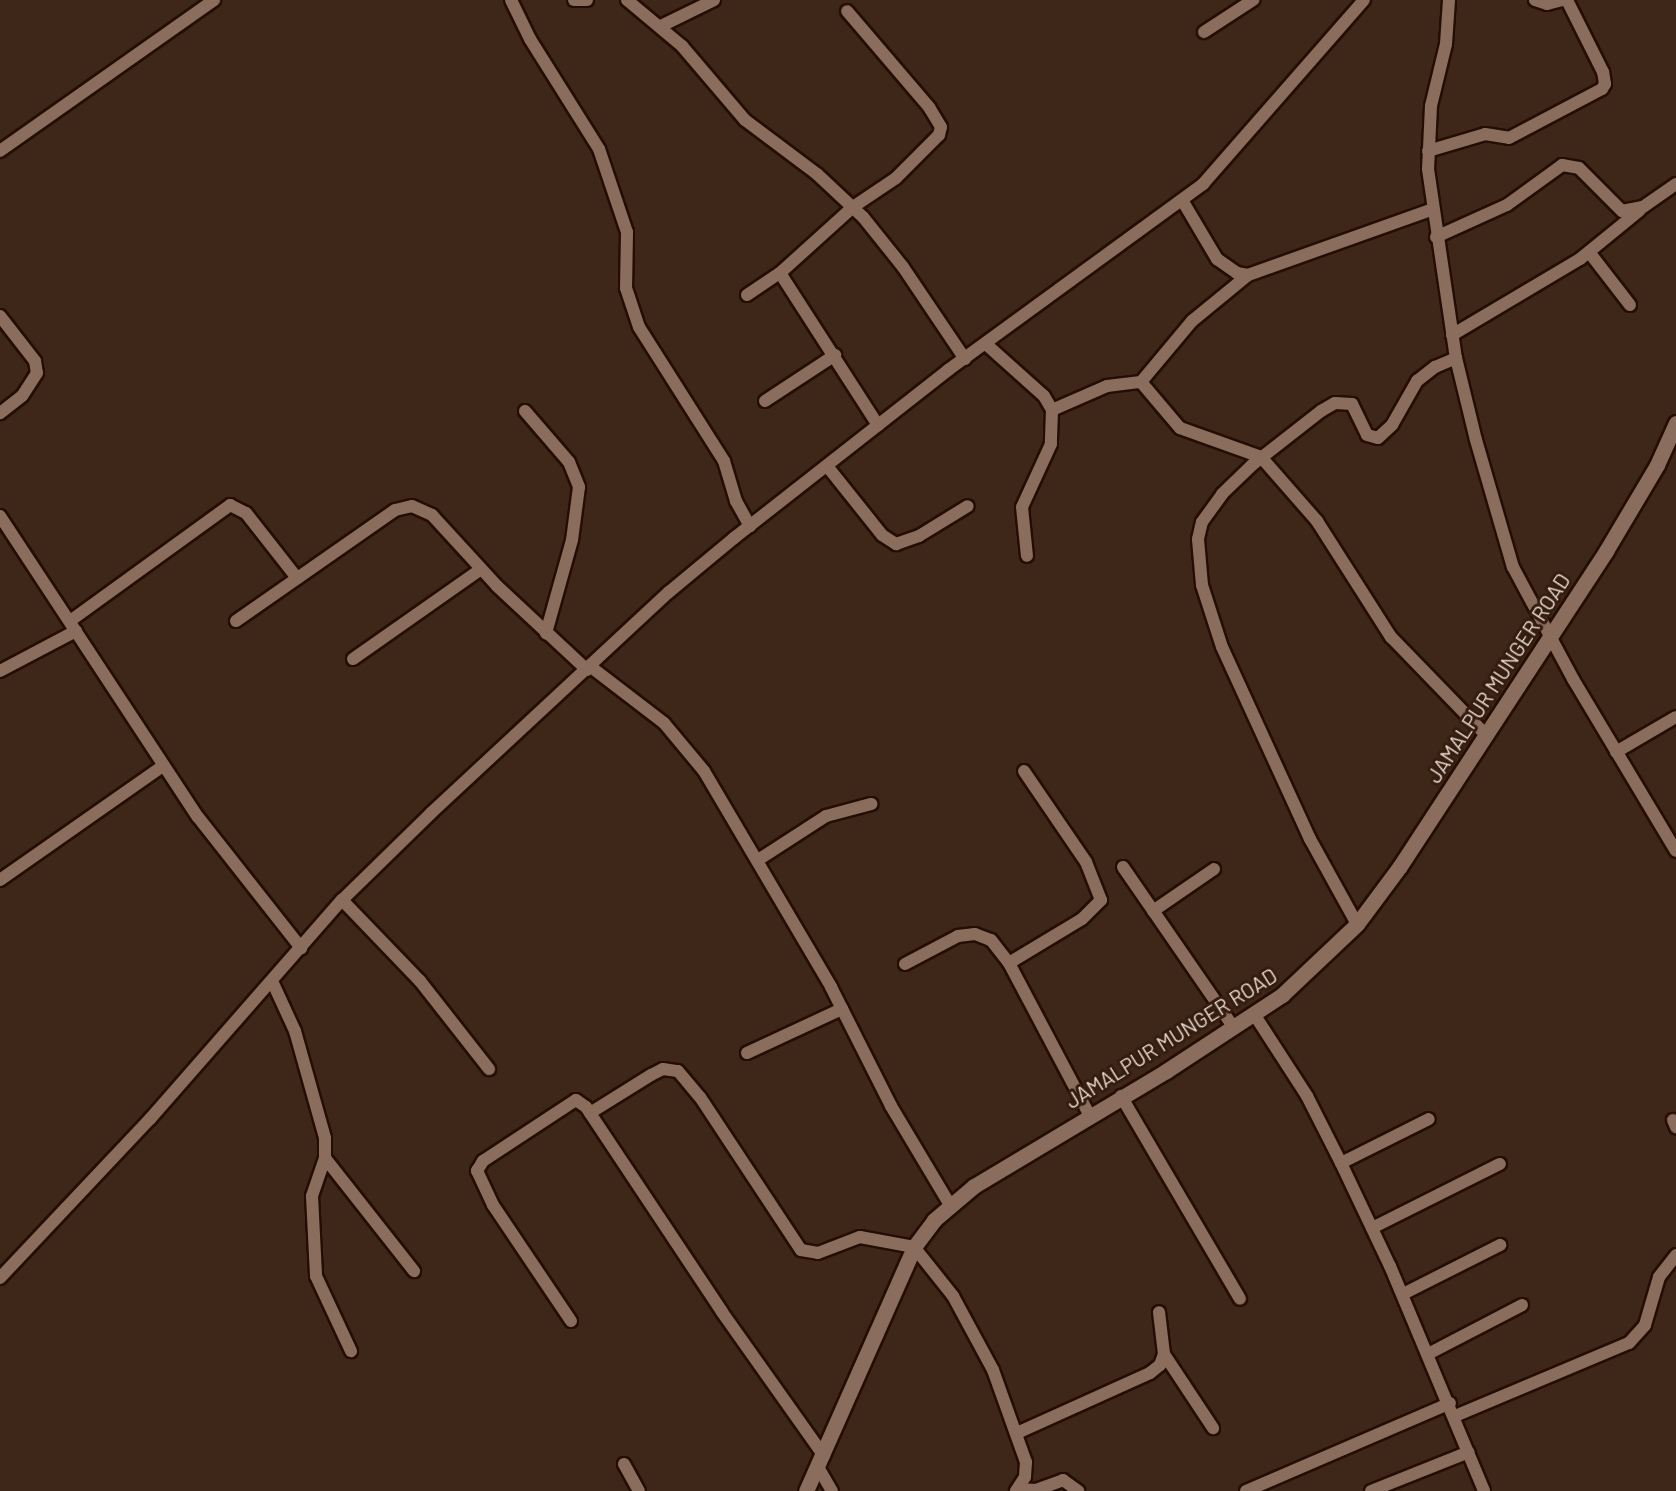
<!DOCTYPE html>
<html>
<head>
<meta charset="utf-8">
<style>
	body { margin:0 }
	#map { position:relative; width:1676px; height:1491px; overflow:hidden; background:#3e2618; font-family:Barlow,sans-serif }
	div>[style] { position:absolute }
	.roads { filter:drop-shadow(2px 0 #240e03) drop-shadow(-2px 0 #240e03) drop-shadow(0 2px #240e03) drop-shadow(0 -2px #240e03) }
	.minor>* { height:12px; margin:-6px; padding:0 6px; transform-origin:6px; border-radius:6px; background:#8b6d5e }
	.tertiary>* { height:15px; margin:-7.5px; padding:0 7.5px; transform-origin:7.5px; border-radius:7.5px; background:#8b6d5e }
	span { translate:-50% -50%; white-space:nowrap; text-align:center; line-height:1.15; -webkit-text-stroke:6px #341c0f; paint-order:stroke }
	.street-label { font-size:21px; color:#ead9d0 }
</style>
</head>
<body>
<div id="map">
	<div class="roads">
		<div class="minor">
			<i style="left:511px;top:0;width:43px;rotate:64deg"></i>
			<i style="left:530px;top:39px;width:130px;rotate:57.9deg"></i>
			<i style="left:599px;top:149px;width:88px;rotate:71.4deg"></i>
			<i style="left:627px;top:232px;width:56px;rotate:91deg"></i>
			<i style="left:626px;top:288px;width:41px;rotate:71.6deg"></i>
			<i style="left:639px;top:327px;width:159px;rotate:57.6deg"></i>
			<i style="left:724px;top:461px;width:42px;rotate:73.3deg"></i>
			<i style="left:736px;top:501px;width:29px;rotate:61deg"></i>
			<i style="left:574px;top:0;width:13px"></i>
			<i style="left:627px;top:0;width:72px;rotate:39.9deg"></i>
			<i style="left:682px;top:46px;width:97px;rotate:49.6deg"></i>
			<i style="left:745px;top:120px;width:90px;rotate:36.9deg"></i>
			<i style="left:817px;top:174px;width:63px;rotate:43.1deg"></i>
			<i style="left:863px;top:217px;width:64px;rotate:51.3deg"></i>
			<i style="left:903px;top:267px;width:111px;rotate:56deg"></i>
			<i style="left:1449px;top:0;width:44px;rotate:93.9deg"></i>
			<i style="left:1446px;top:44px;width:64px;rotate:103.6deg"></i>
			<i style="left:1431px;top:106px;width:63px;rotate:92.7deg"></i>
			<i style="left:1428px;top:169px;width:191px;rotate:81.6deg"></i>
			<i style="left:1456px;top:358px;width:84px;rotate:76.3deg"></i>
			<i style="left:1476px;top:440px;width:132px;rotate:73.8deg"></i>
			<i style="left:1513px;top:567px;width:127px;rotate:61.8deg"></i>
			<i style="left:1573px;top:679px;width:200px;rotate:59.1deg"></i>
			<i style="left:1535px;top:0;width:13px;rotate:18deg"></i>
			<i style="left:1547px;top:4px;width:16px;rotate:-15deg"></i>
			<i style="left:661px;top:26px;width:59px;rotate:-26.1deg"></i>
			<i style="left:1204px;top:32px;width:59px;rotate:-33.1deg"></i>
			<i style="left:0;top:151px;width:262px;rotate:-35.2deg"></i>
			<i style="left:1428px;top:151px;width:59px;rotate:-16.6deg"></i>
			<i style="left:1485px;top:134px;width:24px;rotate:9deg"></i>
			<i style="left:1509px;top:138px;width:105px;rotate:-27.8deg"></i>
			<i style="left:1602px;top:89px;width:6px;rotate:-59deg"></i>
			<i style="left:1605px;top:84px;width:12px;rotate:-99deg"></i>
			<i style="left:1603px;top:72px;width:80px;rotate:-116.6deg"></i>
			<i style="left:1182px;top:200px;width:69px;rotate:59.3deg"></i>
			<i style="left:1217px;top:259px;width:24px;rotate:35deg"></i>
			<i style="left:1237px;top:273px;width:11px;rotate:10deg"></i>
			<i style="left:1248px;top:275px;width:196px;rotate:-19.6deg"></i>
			<i style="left:1436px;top:237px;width:78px;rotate:-24.3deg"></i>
			<i style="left:1507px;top:205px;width:68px;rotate:-36deg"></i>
			<i style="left:1562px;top:165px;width:17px;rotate:10deg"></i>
			<i style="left:1579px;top:168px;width:61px;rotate:45deg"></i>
			<i style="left:1622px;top:211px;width:21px;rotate:-11deg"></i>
			<i style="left:1643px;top:207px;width:40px;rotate:-34.9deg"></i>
			<i style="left:1589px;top:252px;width:67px;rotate:52.3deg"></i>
			<i style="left:780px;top:273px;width:181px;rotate:57.2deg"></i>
			<i style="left:747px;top:295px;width:40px;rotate:-34deg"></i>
			<i style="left:780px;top:273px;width:98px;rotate:-42.1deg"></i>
			<i style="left:853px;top:207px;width:52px;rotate:-34deg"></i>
			<i style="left:896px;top:178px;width:61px;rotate:-45deg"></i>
			<i style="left:939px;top:135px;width:8px;rotate:-76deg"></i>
			<i style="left:941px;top:127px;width:23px;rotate:-121deg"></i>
			<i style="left:929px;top:107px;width:126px;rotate:-130.5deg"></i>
			<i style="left:0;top:316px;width:57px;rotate:52.1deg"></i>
			<i style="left:35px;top:361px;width:12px;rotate:81deg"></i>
			<i style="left:37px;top:373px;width:27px;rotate:123deg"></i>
			<i style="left:22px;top:396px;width:28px;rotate:142deg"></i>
			<i style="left:1452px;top:335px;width:149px;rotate:-30.7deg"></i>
			<i style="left:1580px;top:259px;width:77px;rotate:-39.2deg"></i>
			<i style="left:987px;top:345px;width:76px;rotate:41.8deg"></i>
			<i style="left:1044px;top:396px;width:16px;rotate:60deg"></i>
			<i style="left:1052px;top:410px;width:34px;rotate:92deg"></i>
			<i style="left:1051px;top:444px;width:69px;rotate:114.7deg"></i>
			<i style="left:1022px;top:507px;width:49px;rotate:84.2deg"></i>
			<i style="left:1141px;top:382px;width:80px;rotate:-50.1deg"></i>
			<i style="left:1192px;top:321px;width:72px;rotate:-39.4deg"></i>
			<i style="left:765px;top:401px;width:84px;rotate:-33.3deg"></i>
			<i style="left:1052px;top:410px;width:60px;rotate:-23.6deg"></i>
			<i style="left:1107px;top:386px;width:34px;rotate:-7deg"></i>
			<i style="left:1141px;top:382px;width:60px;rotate:49.7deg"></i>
			<i style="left:1180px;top:428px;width:86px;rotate:19.7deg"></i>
			<i style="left:1261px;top:457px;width:85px;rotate:48.8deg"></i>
			<i style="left:1317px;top:521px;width:138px;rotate:57.5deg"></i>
			<i style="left:1391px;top:637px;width:136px;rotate:45.9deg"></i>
			<i style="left:525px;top:411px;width:67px;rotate:49.2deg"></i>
			<i style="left:569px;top:462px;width:27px;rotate:68deg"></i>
			<i style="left:579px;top:487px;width:53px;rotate:97.5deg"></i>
			<i style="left:572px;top:540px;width:97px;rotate:105.6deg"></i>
			<i style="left:827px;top:466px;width:88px;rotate:51.4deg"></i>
			<i style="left:882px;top:535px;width:17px;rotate:33deg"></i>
			<i style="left:896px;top:544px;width:24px;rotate:-19deg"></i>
			<i style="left:919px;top:536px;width:57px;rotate:-31.5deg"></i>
			<i style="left:0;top:516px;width:360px;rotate:56.7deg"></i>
			<i style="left:198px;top:817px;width:167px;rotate:51.8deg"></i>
			<i style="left:70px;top:621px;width:198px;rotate:-35.9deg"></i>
			<i style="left:230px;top:505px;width:18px;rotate:27deg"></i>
			<i style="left:246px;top:513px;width:83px;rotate:51.9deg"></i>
			<i style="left:236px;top:621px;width:194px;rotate:-34.9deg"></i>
			<i style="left:395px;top:510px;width:17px;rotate:-13deg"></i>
			<i style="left:412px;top:506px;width:22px;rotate:24deg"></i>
			<i style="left:432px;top:515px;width:96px;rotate:47.5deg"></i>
			<i style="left:497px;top:586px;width:123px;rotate:43deg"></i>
			<i style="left:353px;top:659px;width:156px;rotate:-35.1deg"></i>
			<i style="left:591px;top:667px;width:92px;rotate:37.5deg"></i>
			<i style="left:664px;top:723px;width:62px;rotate:50.2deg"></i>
			<i style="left:704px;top:771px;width:251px;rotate:59.5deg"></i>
			<i style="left:831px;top:987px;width:133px;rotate:63.2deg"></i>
			<i style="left:891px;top:1106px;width:115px;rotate:59.2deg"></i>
			<i style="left:0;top:671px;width:86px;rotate:-27.8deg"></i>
			<i style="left:1616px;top:752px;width:69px;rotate:-30.3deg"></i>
			<i style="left:758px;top:860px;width:81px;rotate:-32.9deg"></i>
			<i style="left:826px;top:816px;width:47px;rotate:-14.9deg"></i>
			<i style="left:1123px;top:867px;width:196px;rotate:55.4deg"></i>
			<i style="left:0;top:880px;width:199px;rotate:-35deg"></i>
			<i style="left:342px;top:900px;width:112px;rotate:46.1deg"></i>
			<i style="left:420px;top:981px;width:112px;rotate:51.9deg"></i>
			<i style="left:1153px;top:911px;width:74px;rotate:-34.5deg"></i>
			<i style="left:1357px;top:924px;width:97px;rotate:-118.9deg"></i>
			<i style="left:1310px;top:839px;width:211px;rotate:-114.6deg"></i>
			<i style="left:1222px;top:647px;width:65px;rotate:-107.9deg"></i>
			<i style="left:1202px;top:585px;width:46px;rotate:-95deg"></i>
			<i style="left:1198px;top:539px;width:17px;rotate:-77deg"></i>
			<i style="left:1202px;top:522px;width:34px;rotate:-54deg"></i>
			<i style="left:1222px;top:494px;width:42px;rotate:-44deg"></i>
			<i style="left:1252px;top:465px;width:88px;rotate:-38deg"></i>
			<i style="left:1321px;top:411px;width:16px;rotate:-30deg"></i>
			<i style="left:1335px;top:403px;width:17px;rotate:3deg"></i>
			<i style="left:1352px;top:404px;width:34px;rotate:64deg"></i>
			<i style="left:1367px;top:435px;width:11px;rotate:15deg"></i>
			<i style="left:1378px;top:438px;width:19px;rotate:-43deg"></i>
			<i style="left:1392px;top:425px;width:51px;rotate:-60.4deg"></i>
			<i style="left:1417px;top:381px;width:23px;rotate:-38deg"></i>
			<i style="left:1435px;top:367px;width:23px;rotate:-23deg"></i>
			<i style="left:1009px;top:963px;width:85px;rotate:-31.1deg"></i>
			<i style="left:1082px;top:919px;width:27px;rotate:-45deg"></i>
			<i style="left:1101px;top:900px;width:41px;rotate:-111.5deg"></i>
			<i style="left:1086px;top:862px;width:110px;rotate:-124.3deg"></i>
			<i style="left:905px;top:964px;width:60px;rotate:-27.8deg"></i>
			<i style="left:958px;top:936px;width:17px;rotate:-7deg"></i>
			<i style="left:975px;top:934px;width:17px;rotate:21deg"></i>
			<i style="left:991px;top:940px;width:29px;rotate:52deg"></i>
			<i style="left:1009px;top:963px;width:173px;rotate:62.1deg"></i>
			<i style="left:272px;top:981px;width:55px;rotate:65.3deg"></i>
			<i style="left:295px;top:1031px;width:111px;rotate:74.3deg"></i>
			<i style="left:325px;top:1138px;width:20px;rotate:90deg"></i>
			<i style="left:325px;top:1158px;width:40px;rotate:108.9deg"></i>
			<i style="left:312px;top:1196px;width:80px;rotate:87.1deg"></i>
			<i style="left:316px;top:1276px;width:83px;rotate:65deg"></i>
			<i style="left:1254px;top:1014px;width:98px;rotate:57.1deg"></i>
			<i style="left:1307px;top:1096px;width:75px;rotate:63.1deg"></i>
			<i style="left:1341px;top:1163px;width:114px;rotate:64.6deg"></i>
			<i style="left:1390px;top:1266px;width:244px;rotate:67.3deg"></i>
			<i style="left:747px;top:1053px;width:105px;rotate:-24.9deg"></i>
			<i style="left:1121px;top:1096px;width:235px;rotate:59.6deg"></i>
			<i style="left:590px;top:1113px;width:72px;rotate:-31.9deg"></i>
			<i style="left:651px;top:1075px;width:13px;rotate:-27deg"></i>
			<i style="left:663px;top:1069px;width:15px;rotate:8deg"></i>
			<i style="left:678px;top:1071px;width:34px;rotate:50deg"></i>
			<i style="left:700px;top:1097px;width:183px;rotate:56.6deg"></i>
			<i style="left:801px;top:1250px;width:17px;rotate:10deg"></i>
			<i style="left:818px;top:1253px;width:45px;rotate:-20.9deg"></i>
			<i style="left:860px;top:1237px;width:55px;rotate:10.5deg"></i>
			<i style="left:914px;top:1247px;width:63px;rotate:51.5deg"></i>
			<i style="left:953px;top:1296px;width:84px;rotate:61.6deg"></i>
			<i style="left:993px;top:1370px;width:98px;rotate:70.3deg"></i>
			<i style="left:1026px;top:1462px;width:15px;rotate:94deg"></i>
			<i style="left:1025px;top:1477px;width:17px;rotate:123deg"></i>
			<i style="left:1673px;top:1120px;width:8px;rotate:67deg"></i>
			<i style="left:325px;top:1158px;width:144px;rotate:51.8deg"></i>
			<i style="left:1341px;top:1163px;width:98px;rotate:-26.6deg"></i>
			<i style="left:1372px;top:1228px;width:143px;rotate:-26.6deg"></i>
			<i style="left:0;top:1278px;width:219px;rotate:-46.7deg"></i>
			<i style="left:150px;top:1119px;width:291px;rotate:-48.8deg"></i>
			<i style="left:342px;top:900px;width:124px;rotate:-44.3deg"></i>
			<i style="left:431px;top:813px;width:325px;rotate:-42.9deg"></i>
			<i style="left:669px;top:592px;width:85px;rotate:-39.7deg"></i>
			<i style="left:734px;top:538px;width:272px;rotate:-38.1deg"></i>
			<i style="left:948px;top:370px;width:316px;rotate:-36.1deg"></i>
			<i style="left:1203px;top:184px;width:244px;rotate:-48.8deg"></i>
			<i style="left:1403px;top:1294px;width:109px;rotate:-26.8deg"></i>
			<i style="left:571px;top:1321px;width:140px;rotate:-123.9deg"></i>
			<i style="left:493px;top:1205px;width:38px;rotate:-115deg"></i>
			<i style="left:477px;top:1171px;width:12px;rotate:-59deg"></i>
			<i style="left:483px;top:1161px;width:111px;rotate:-33.3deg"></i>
			<i style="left:576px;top:1100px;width:12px;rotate:35deg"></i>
			<i style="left:586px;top:1107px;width:246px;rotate:56.4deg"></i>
			<i style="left:722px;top:1312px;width:176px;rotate:54.7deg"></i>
			<i style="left:1164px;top:1354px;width:89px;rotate:56.5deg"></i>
			<i style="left:1428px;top:1354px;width:106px;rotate:-27.5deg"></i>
			<i style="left:1455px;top:1416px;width:189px;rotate:-22.8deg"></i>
			<i style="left:1629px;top:1343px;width:24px;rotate:-48deg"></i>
			<i style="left:1645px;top:1325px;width:50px;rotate:-73.7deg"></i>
			<i style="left:1659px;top:1277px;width:28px;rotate:-52deg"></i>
			<i style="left:1017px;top:1433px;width:146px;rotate:-24.3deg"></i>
			<i style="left:1150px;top:1373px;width:13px;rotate:-39deg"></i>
			<i style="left:1160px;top:1365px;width:12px;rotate:-70deg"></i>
			<i style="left:1164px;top:1354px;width:42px;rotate:-96.8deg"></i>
			<i style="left:624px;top:1464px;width:31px;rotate:61deg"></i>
			<i style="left:818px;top:1467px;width:28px;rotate:60deg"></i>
			<i style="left:1018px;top:1489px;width:18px;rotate:3deg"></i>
			<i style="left:1036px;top:1490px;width:29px;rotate:-20deg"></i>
			<i style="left:1063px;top:1480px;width:19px;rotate:36deg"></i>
			<i style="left:1246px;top:1491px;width:222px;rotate:-23.3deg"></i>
			<i style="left:1371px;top:1491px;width:105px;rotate:-21.7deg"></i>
		</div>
		<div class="tertiary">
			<i style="left:806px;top:1491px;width:267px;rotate:-66.1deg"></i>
			<i style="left:914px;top:1247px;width:34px;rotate:-53deg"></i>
			<i style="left:934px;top:1220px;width:52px;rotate:-40.4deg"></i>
			<i style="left:974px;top:1186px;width:224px;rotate:-30.9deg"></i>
			<i style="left:1166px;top:1071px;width:139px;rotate:-33.2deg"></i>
			<i style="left:1282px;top:995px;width:103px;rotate:-43.4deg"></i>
			<i style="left:1357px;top:924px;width:72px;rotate:-53.4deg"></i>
			<i style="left:1400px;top:866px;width:376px;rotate:-56.8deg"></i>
			<i style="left:1606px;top:551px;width:100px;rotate:-59.3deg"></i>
			<i style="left:1657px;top:465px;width:46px;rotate:-65.7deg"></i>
		</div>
	</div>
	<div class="street-label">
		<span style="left:1498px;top:678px;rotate:-57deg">JAMALPUR MUNGER ROAD</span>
		<span style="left:1171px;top:1038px;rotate:-32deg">JAMALPUR MUNGER ROAD</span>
	</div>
</div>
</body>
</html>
